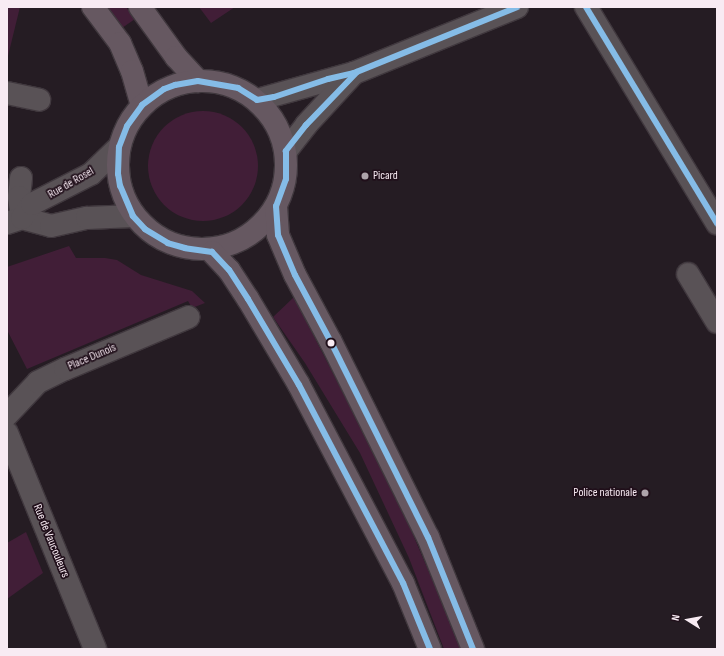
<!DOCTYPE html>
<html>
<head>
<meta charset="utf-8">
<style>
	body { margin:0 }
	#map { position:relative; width:724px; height:656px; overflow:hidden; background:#251c23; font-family:"Sofia Sans Condensed",sans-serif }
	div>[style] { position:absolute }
	.green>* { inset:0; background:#411e37 }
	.round { border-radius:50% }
	.roads { filter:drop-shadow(1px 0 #40383e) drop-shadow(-1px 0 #40383e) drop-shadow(0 1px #40383e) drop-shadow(0 -1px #40383e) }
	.minor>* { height:22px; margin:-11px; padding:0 11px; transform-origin:11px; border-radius:11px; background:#595256 }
	.major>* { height:22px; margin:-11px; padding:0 11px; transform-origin:11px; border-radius:11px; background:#665861 }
	.major>.ring { margin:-11px; padding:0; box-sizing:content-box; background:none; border:22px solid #665861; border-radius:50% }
	.bus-1>* { height:6px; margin:-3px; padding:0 3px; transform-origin:3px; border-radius:3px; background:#85bce7 }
	.dots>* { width:11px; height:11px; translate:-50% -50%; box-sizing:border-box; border:2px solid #200f1a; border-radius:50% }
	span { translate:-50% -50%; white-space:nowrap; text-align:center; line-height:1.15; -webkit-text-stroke:3.5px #200f1a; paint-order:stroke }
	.poi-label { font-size:12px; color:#f8ebf3 }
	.left { translate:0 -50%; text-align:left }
	.right { translate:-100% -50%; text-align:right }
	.street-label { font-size:12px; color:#f8ebf3 }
	.frame { position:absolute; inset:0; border:8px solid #f8ebf3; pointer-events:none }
	.north { position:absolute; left:668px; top:600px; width:40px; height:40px; -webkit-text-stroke:3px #200f1a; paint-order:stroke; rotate:281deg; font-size:11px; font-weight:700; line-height:16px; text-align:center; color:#f8ebf3 }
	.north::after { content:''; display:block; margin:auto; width:14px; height:18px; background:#f8ebf3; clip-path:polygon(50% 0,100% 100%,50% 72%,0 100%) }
</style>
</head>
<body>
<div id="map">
	<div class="green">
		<i style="clip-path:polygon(7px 7px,20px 7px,7px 60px)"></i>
		<i style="clip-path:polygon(106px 7px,126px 7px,135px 19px,122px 28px)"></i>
		<i style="clip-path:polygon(199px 7px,235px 7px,211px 23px)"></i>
		<i class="round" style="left:148px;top:111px;width:110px;height:110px"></i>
		<i style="clip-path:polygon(69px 246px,76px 258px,105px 258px,117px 260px,141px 275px,192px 291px,205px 303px,192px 308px,188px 301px,27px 369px,7px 330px,7px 267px)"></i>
		<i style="clip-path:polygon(294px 297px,402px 509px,462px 649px,444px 649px,409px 558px,360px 453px,305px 363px,273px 317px)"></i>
		<i style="clip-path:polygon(26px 532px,43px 573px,7px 599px,7px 543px)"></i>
	</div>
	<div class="roads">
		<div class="minor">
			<i style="left:586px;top:7px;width:253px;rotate:58.8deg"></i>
			<i style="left:7px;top:93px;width:33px;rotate:12deg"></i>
			<i style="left:257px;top:100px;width:101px;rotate:-15.6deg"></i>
			<i style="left:354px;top:73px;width:176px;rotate:-22deg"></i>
			<i style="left:286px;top:151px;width:33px;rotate:-52deg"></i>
			<i style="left:306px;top:125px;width:71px;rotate:-47.3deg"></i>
			<i style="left:21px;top:178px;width:19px;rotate:96deg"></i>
			<i style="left:19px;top:197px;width:21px;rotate:82deg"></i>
			<i style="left:22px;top:218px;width:30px;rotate:15deg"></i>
			<i style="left:51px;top:226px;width:37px;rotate:-13deg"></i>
			<i style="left:87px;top:218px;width:46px;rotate:-2.5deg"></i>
			<i style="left:7px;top:223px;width:16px;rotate:-18deg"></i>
			<i style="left:22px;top:218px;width:17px;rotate:-54deg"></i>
			<i style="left:32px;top:204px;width:66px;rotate:-27deg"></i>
			<i style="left:91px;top:174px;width:39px;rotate:-44deg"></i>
			<i style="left:688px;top:274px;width:56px;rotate:58.9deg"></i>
			<i style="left:7px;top:415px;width:45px;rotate:-46.8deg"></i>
			<i style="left:38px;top:382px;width:30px;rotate:-26deg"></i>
			<i style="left:65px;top:369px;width:134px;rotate:-22.8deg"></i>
			<i style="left:7px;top:433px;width:233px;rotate:67.8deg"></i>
		</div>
		<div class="major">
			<i style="left:93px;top:7px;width:45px;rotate:53.1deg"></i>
			<i style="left:120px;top:43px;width:30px;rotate:67deg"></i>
			<i style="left:132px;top:71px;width:35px;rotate:74deg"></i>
			<i style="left:140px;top:7px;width:62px;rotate:54.2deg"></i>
			<i style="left:176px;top:57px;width:33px;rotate:47deg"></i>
			<i class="ring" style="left:118px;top:81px;width:146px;height:146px"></i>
			<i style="left:276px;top:206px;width:29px;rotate:86deg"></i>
			<i style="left:278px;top:235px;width:43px;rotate:67deg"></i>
			<i style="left:295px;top:275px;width:76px;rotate:61.8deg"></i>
			<i style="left:331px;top:342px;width:218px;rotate:63.6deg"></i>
			<i style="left:428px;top:537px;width:121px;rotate:68.1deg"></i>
			<i style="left:212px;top:252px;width:25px;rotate:47deg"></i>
			<i style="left:229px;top:270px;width:35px;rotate:57deg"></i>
			<i style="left:248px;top:299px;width:100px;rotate:59.3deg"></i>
			<i style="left:299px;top:385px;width:224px;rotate:62.3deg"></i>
			<i style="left:403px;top:583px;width:71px;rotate:67.8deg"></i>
		</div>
	</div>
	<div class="bus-1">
		<i style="left:586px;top:7px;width:253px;rotate:58.8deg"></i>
		<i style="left:357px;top:72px;width:74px;rotate:133.9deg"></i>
		<i style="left:306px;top:125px;width:33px;rotate:128deg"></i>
		<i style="left:286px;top:151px;width:28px;rotate:90deg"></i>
		<i style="left:286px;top:179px;width:29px;rotate:110deg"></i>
		<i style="left:276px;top:206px;width:29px;rotate:86deg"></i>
		<i style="left:278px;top:235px;width:43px;rotate:67deg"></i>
		<i style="left:295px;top:275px;width:76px;rotate:61.8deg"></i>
		<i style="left:331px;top:342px;width:218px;rotate:63.6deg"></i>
		<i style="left:428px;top:537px;width:121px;rotate:68.1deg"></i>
		<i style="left:430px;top:649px;width:71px;rotate:-112.2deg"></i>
		<i style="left:403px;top:583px;width:224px;rotate:-117.7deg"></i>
		<i style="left:299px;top:385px;width:100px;rotate:-120.7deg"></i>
		<i style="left:248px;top:299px;width:35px;rotate:-123deg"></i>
		<i style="left:229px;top:270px;width:25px;rotate:-133deg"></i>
		<i style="left:212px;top:252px;width:27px;rotate:-172deg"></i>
		<i style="left:185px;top:248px;width:18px;rotate:-164deg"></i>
		<i style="left:168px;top:243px;width:27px;rotate:-149deg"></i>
		<i style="left:145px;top:229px;width:18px;rotate:-133deg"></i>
		<i style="left:133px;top:216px;width:33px;rotate:-113deg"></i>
		<i style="left:120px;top:186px;width:12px;rotate:-99deg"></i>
		<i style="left:118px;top:174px;width:27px;rotate:-88deg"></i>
		<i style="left:119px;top:147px;width:22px;rotate:-69deg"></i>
		<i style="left:127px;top:126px;width:26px;rotate:-54deg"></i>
		<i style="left:142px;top:105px;width:27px;rotate:-36deg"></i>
		<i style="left:164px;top:89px;width:12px;rotate:-20deg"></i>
		<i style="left:175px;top:85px;width:23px;rotate:-10deg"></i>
		<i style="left:198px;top:81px;width:41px;rotate:9.9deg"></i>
		<i style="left:238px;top:88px;width:22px;rotate:32deg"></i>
		<i style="left:257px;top:100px;width:17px;rotate:-10deg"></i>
		<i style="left:274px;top:97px;width:57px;rotate:-18.4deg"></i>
		<i style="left:328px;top:79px;width:27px;rotate:-13deg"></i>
		<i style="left:354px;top:73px;width:176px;rotate:-22deg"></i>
	</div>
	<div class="dots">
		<i style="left:365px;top:176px;background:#aea3aa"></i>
		<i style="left:331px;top:343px;background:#f8ebf3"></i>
		<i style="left:645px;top:493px;background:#aea3aa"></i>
	</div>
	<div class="poi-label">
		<span class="left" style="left:373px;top:176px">Picard</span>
		<span class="right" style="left:637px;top:493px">Police nationale</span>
	</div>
	<div class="street-label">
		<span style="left:71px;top:183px;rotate:-30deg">Rue de Rosel</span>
		<span style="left:92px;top:357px;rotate:-23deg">Place Dunois</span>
		<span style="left:51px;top:541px;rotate:68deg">Rue de Vaucouleurs</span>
	</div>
	<div class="frame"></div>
	<div class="north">N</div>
</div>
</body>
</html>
